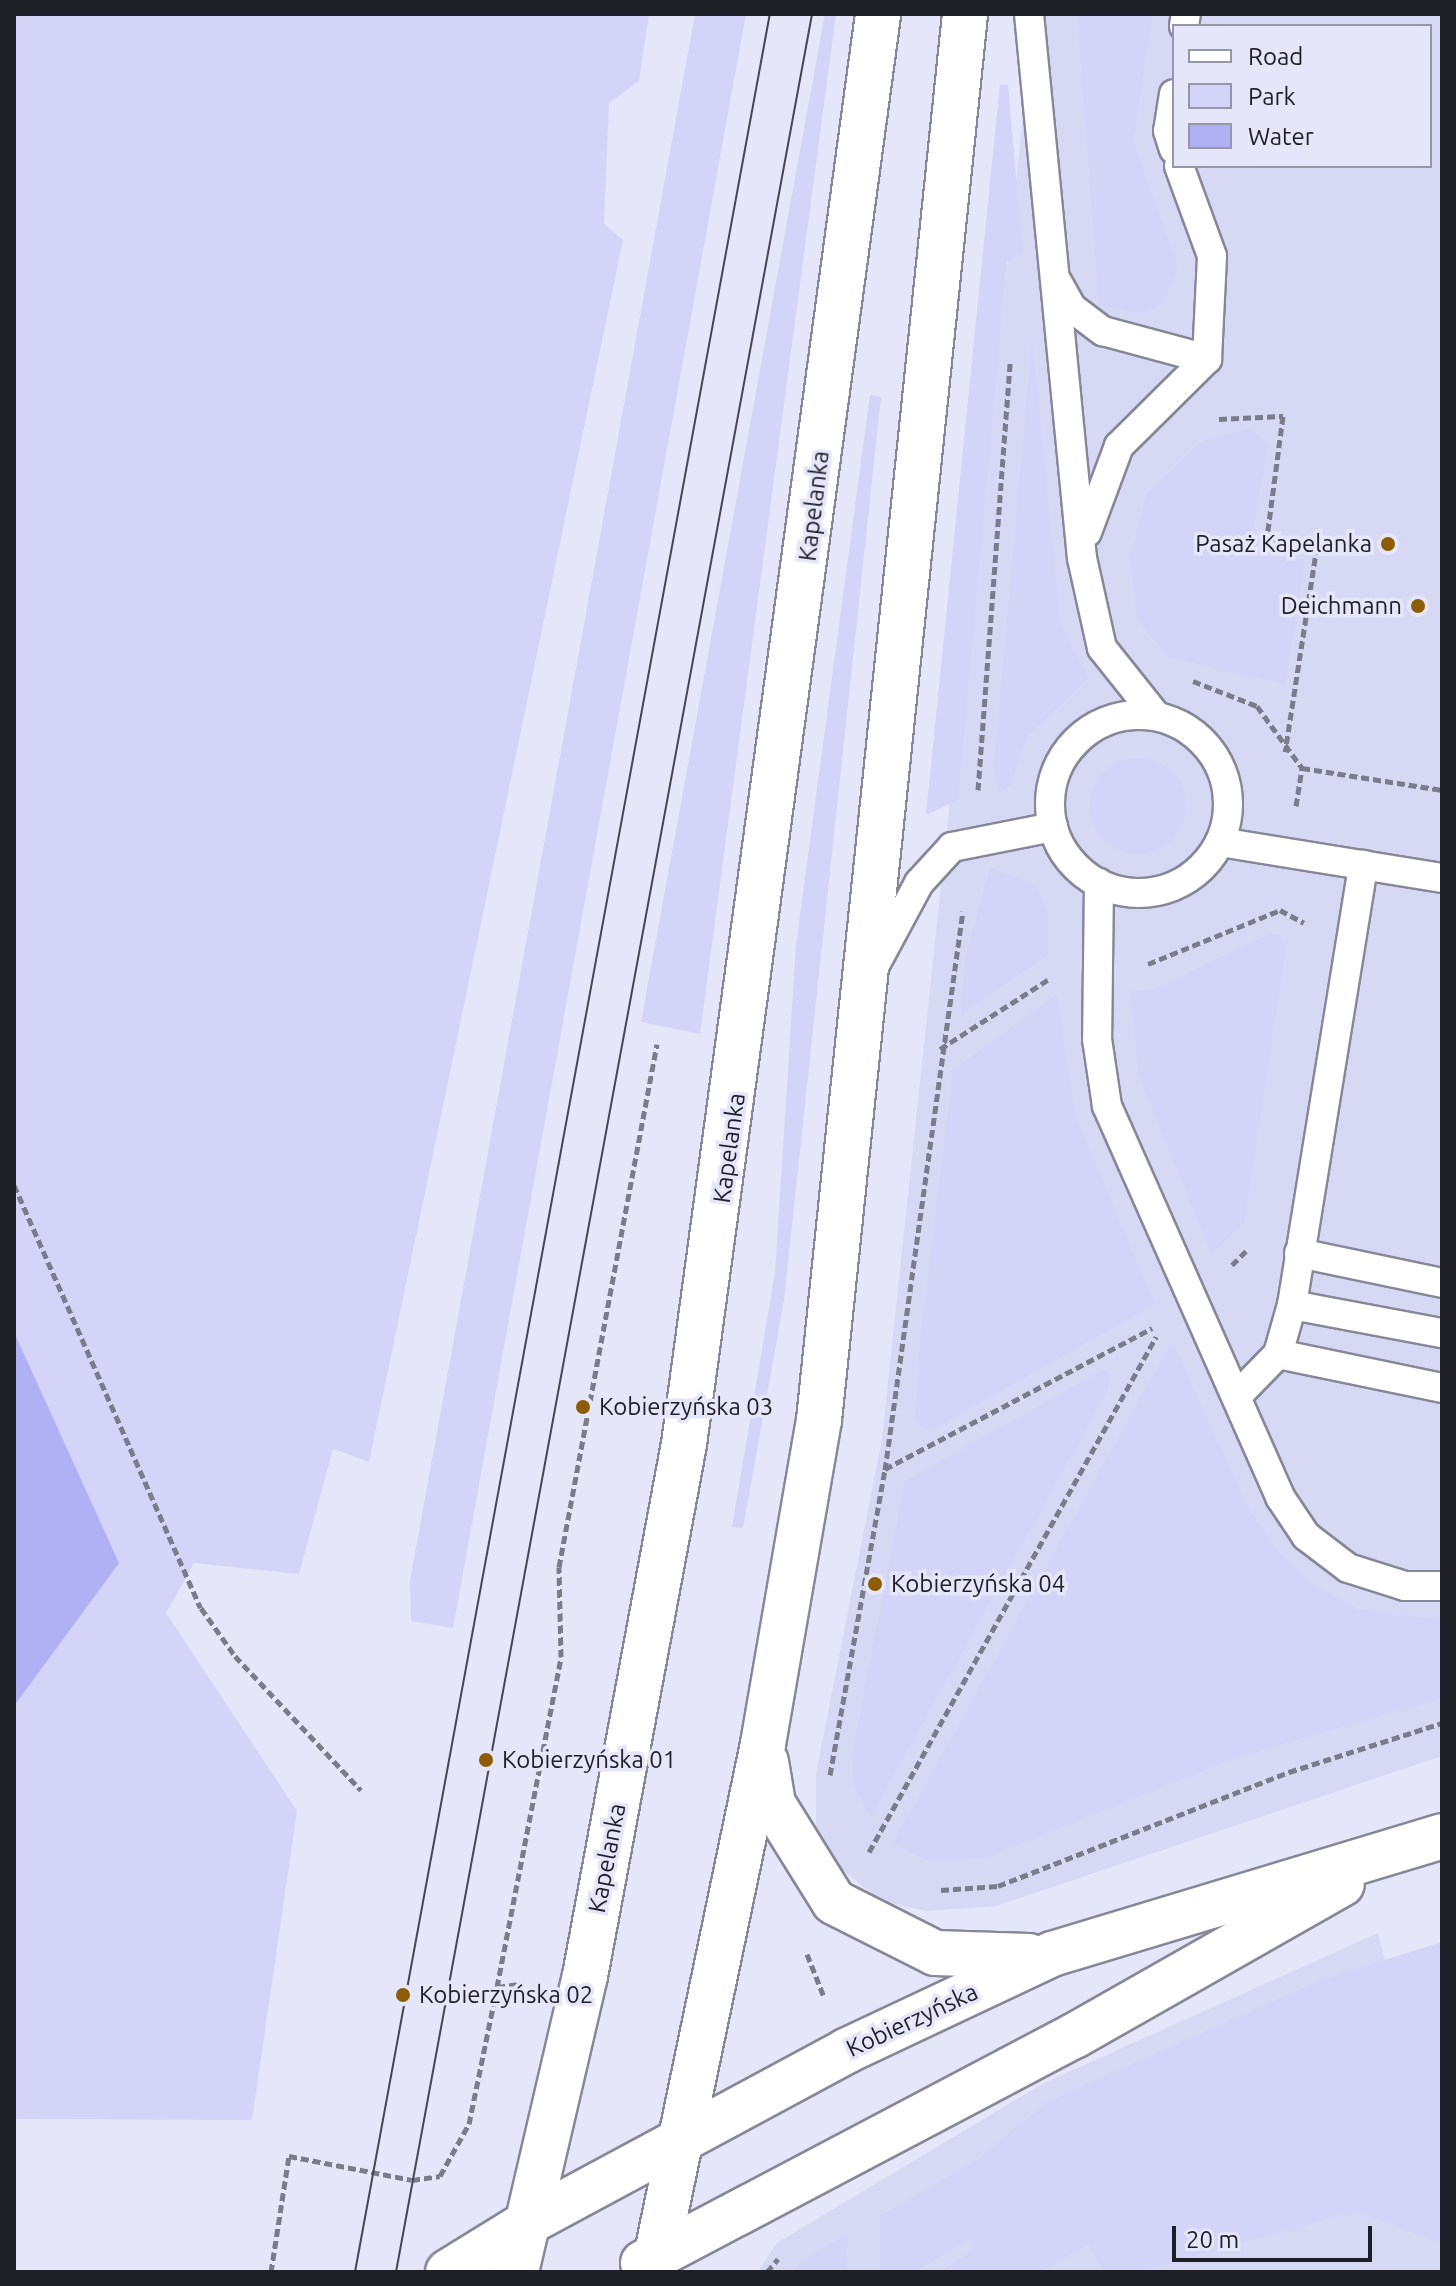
<!DOCTYPE html>
<html>
<head>
<meta charset="utf-8">
<style>
	body { margin:0 }
	#map { position:relative; width:1456px; height:2286px; overflow:hidden; background:#e5e6fa; font-family:Ubuntu,sans-serif }
	div>[style] { position:absolute }
	.built>* { inset:0; background:#d7d8f4 }
	.green>* { inset:0; background:#d3d4f8 }
	.round { border-radius:50% }
	.water>* { inset:0; background:#b0b0f4 }
	.path>* { height:5px; margin-top:-2.5px; transform-origin:0; background:repeating-linear-gradient(90deg,#7b7c89 0 8px,transparent 0 12px) }
	.roads { filter:drop-shadow(2px 0 #868799) drop-shadow(-2px 0 #868799) drop-shadow(0 2px #868799) drop-shadow(0 -2px #868799) }
	.lane>* { height:28px; margin:-14px; padding:0 14px; transform-origin:14px; border-radius:14px; background:#fff }
	.lane>.ring { margin:-14px; padding:0; box-sizing:content-box; background:none; border:28px solid #fff; border-radius:50% }
	.street>* { height:44px; margin:-22px; padding:0 22px; transform-origin:22px; border-radius:22px; background:#fff }
	.secondary>* { height:44px; margin:-22px; padding:0 22px; transform-origin:22px; border-radius:22px; background:#fff }
	.tram>* { height:2px; margin:-1px; padding:0 1px; transform-origin:1px; border-radius:1px; background:#474751 }
	.dots>* { width:22px; height:22px; translate:-50% -50%; box-sizing:border-box; border:4px solid #e5e6fa; border-radius:50% }
	span { translate:-50% -50%; white-space:nowrap; text-align:center; line-height:1.15; -webkit-text-stroke:7px #e5e6fa; paint-order:stroke }
	.street-label { font-size:24px; color:#1f1f27 }
	.poi-label { font-size:24px; color:#1f1f27 }
	.right { translate:-100% -50%; text-align:right }
	.left { translate:0 -50%; text-align:left }
	.frame { position:absolute; inset:0; border:16px solid #1f1f27; pointer-events:none }
	.legend { position:absolute; left:1172px; top:24px; width:260px; height:144px; box-sizing:border-box; background:#e5e6fa; border:2px solid #9696a6; margin:0; padding:10px 14px; list-style:none; font-size:24px; color:#1f1f27 }
	.legend li { display:flex; align-items:center; gap:16px; height:40px }
	.legend b { width:40px; border:2px solid #9696a6 }
	.scale { position:absolute; left:1172px; top:2226px; width:200px; height:36px; box-sizing:border-box; border:4px solid #1f1f27; border-top:0; padding-left:10px; font-size:24px; line-height:28px; white-space:nowrap; color:#1f1f27; -webkit-text-stroke:6px #e5e6fa; paint-order:stroke }
</style>
</head>
<body>
<div id="map">
	<div class="built">
		<i style="clip-path:polygon(evenodd,1034px 14px,1442px 14px,1442px 1756px,996px 1906px,927px 1911px,881px 1901px,833px 1862px,816px 1828px,816px 1774px,882px 1439px,1034px 14px,1174px 26px,1430px 26px,1430px 166px,1174px 166px,1174px 26px)"></i>
		<i style="clip-path:polygon(1378px 1933px,1442px 2181px,1442px 2272px,758px 2272px,777px 2243px,1044px 2083px)"></i>
	</div>
	<div class="green">
		<i style="clip-path:polygon(14px 14px,649px 14px,639px 81px,609px 103px,604px 224px,623px 240px,369px 1462px,333px 1449px,299px 1574px,194px 1563px,166px 1613px,297px 1811px,252px 2120px,14px 2119px,14px 1706px,118px 1563px,14px 1332px)"></i>
		<i style="clip-path:polygon(695px 14px,746px 14px,453px 1628px,411px 1621px,410px 1581px)"></i>
		<i style="clip-path:polygon(825px 14px,836px 14px,700px 1034px,641px 1022px)"></i>
		<i style="clip-path:polygon(1077px 14px,1153px 14px,1133px 141px,1178px 267px,1163px 303px,1143px 314px,1099px 305px)"></i>
		<i style="clip-path:polygon(1000px 84px,1008px 85px,1023px 254px,1007px 261px,958px 800px,926px 815px)"></i>
		<i style="clip-path:polygon(1032px 339px,1060px 621px,1088px 679px,1027px 737px,1011px 784px,999px 795px,994px 767px)"></i>
		<i style="clip-path:polygon(870px 395px,881px 397px,784px 1300px,743px 1528px,732px 1527px,775px 1273px,796px 945px)"></i>
		<i style="clip-path:polygon(1250px 428px,1268px 444px,1251px 541px,1258px 551px,1305px 560px,1285px 684px,1168px 657px,1137px 620px,1130px 555px,1148px 492px,1201px 442px)"></i>
		<i class="round" style="left:1090px;top:758px;width:96px;height:96px"></i>
		<i style="clip-path:polygon(990px 867px,1036px 885px,1048px 913px,1048px 955px,961px 1014px,965px 960px)"></i>
		<i style="clip-path:polygon(1269px 934px,1279px 934px,1286px 948px,1244px 1223px,1211px 1253px,1139px 1076px,1130px 991px,1155px 989px)"></i>
		<i style="clip-path:polygon(1057px 994px,1075px 1115px,1155px 1304px,932px 1430px,922px 1428px,915px 1421px,920px 1342px,953px 1070px)"></i>
		<i style="clip-path:polygon(1172px 1341px,1248px 1508px,1278px 1551px,1311px 1583px,1357px 1609px,1442px 1620px,1442px 1698px,1235px 1758px,985px 1858px,926px 1860px,893px 1843px)"></i>
		<i style="clip-path:polygon(1101px 1371px,1109px 1371px,1109px 1388px,870px 1818px,853px 1784px,852px 1755px,905px 1481px)"></i>
		<i style="clip-path:polygon(1442px 1942px,1442px 2243px,1355px 2211px,1138px 2272px,1105px 2272px,1089px 2244px,1040px 2272px,939px 2272px,977px 2248px,971px 2238px,915px 2272px,880px 2272px,880px 2216px,977px 2160px,1047px 2102px,1321px 1980px)"></i>
		<i style="clip-path:polygon(848px 2234px,846px 2272px,792px 2272px,808px 2257px)"></i>
	</div>
	<div class="water">
		<i style="clip-path:polygon(14px 1332px,119px 1563px,14px 1706px)"></i>
	</div>
	<div class="path">
		<i style="left:1219px;top:419px;width:64px;rotate:-2.7deg"></i>
		<i style="left:1283px;top:416px;width:123px;rotate:97.5deg"></i>
		<i style="left:1267px;top:538px;width:51px;rotate:9.1deg"></i>
		<i style="left:1317px;top:546px;width:208px;rotate:98.8deg"></i>
		<i style="left:1193px;top:681px;width:69px;rotate:21.3deg"></i>
		<i style="left:1257px;top:706px;width:77px;rotate:54deg"></i>
		<i style="left:978px;top:790px;width:430px;rotate:-85.7deg"></i>
		<i style="left:1296px;top:806px;width:38px;rotate:-81deg"></i>
		<i style="left:1302px;top:768px;width:142px;rotate:8.9deg"></i>
		<i style="left:1148px;top:964px;width:143px;rotate:-22.2deg"></i>
		<i style="left:1280px;top:910px;width:27px;rotate:28deg"></i>
		<i style="left:940px;top:1049px;width:130px;rotate:-32.7deg"></i>
		<i style="left:14px;top:1185px;width:462px;rotate:66.2deg"></i>
		<i style="left:201px;top:1608px;width:59px;rotate:54.7deg"></i>
		<i style="left:235px;top:1656px;width:184px;rotate:46.8deg"></i>
		<i style="left:1232px;top:1265px;width:23px;rotate:-45deg"></i>
		<i style="left:885px;top:1469px;width:302px;rotate:-27.8deg"></i>
		<i style="left:830px;top:1775px;width:310px;rotate:-79.8deg"></i>
		<i style="left:885px;top:1470px;width:564px;rotate:-82.06deg"></i>
		<i style="left:869px;top:1852px;width:590px;rotate:-60.87deg"></i>
		<i style="left:941px;top:1890px;width:57px;rotate:-4deg"></i>
		<i style="left:998px;top:1886px;width:313px;rotate:-21.4deg"></i>
		<i style="left:1289px;top:1772px;width:161px;rotate:-17.8deg"></i>
		<i style="left:807px;top:1954px;width:46px;rotate:68.4deg"></i>
		<i style="left:497px;top:1987px;width:336px;rotate:-79deg"></i>
		<i style="left:561px;top:1657px;width:90px;rotate:-91.3deg"></i>
		<i style="left:559px;top:1567px;width:532px;rotate:-79.39deg"></i>
		<i style="left:271px;top:2272px;width:117px;rotate:-81.2deg"></i>
		<i style="left:289px;top:2156px;width:125px;rotate:11deg"></i>
		<i style="left:412px;top:2180px;width:28px;rotate:-8deg"></i>
		<i style="left:440px;top:2176px;width:60px;rotate:-60.9deg"></i>
		<i style="left:469px;top:2124px;width:140px;rotate:-78.4deg"></i>
		<i style="left:497px;top:1987px;width:27px;rotate:-8deg"></i>
		<i style="left:767px;top:2272px;width:17px;rotate:-50deg"></i>
	</div>
	<div class="roads">
		<div class="lane">
			<i style="left:1029px;top:14px;width:547px;rotate:84.44deg"></i>
			<i style="left:1082px;top:558px;width:92px;rotate:77.5deg"></i>
			<i style="left:1102px;top:648px;width:87px;rotate:51.5deg"></i>
			<i style="left:1184px;top:26px;width:12px;rotate:-81deg"></i>
			<i style="left:1174px;top:94px;width:37px;rotate:99deg"></i>
			<i style="left:1168px;top:131px;width:19px;rotate:72deg"></i>
			<i style="left:1058px;top:283px;width:29px;rotate:61deg"></i>
			<i style="left:1072px;top:308px;width:39px;rotate:37deg"></i>
			<i style="left:1103px;top:331px;width:108px;rotate:15.1deg"></i>
			<i style="left:1087px;top:532px;width:92px;rotate:-69.6deg"></i>
			<i style="left:1119px;top:446px;width:124px;rotate:-44.7deg"></i>
			<i style="left:1207px;top:359px;width:103px;rotate:-87.2deg"></i>
			<i style="left:1212px;top:256px;width:96px;rotate:-110.1deg"></i>
			<i class="ring" style="left:1050px;top:715px;width:150px;height:150px"></i>
			<i style="left:1220px;top:842px;width:225px;rotate:9.2deg"></i>
			<i style="left:1099px;top:883px;width:156px;rotate:90.7deg"></i>
			<i style="left:1097px;top:1039px;width:68px;rotate:81.5deg"></i>
			<i style="left:1107px;top:1106px;width:428px;rotate:66.1deg"></i>
			<i style="left:1280px;top:1497px;width:47px;rotate:56.3deg"></i>
			<i style="left:1306px;top:1536px;width:53px;rotate:37.3deg"></i>
			<i style="left:1348px;top:1568px;width:60px;rotate:17.5deg"></i>
			<i style="left:1405px;top:1586px;width:37px"></i>
			<i style="left:876px;top:963px;width:91px;rotate:-61.7deg"></i>
			<i style="left:919px;top:883px;width:49px;rotate:-47.5deg"></i>
			<i style="left:952px;top:847px;width:103px;rotate:-11.2deg"></i>
			<i style="left:1299px;top:1253px;width:146px;rotate:11.8deg"></i>
			<i style="left:1292px;top:1305px;width:153px;rotate:10.6deg"></i>
			<i style="left:1278px;top:1354px;width:167px;rotate:11.7deg"></i>
			<i style="left:1237px;top:1396px;width:59px;rotate:-45.7deg"></i>
			<i style="left:1278px;top:1354px;width:51px;rotate:-74.1deg"></i>
			<i style="left:1292px;top:1305px;width:446px;rotate:-80.8deg"></i>
		</div>
		<div class="street">
			<i style="left:448px;top:2272px;width:95px;rotate:-31.7deg"></i>
		</div>
		<div class="secondary">
			<i style="left:766px;top:1762px;width:43px;rotate:80.5deg"></i>
			<i style="left:773px;top:1804px;width:115px;rotate:58.1deg"></i>
			<i style="left:834px;top:1902px;width:113px;rotate:26.8deg"></i>
			<i style="left:935px;top:1953px;width:94px;rotate:1.8deg"></i>
			<i style="left:529px;top:2222px;width:360px;rotate:-28.3deg"></i>
			<i style="left:846px;top:2051px;width:228px;rotate:-25.2deg"></i>
			<i style="left:1052px;top:1954px;width:407px;rotate:-16.8deg"></i>
			<i style="left:643px;top:2263px;width:487px;rotate:-27.8deg"></i>
			<i style="left:1074px;top:2036px;width:308px;rotate:-29.6deg"></i>
			<i style="left:516px;top:2272px;width:304px;rotate:-76.9deg"></i>
			<i style="left:585px;top:1976px;width:541px;rotate:-79.46deg"></i>
			<i style="left:684px;top:1444px;width:1443px;rotate:-82.27deg"></i>
			<i style="left:653px;top:2272px;width:539px;rotate:-78.23deg"></i>
			<i style="left:763px;top:1744px;width:329px;rotate:-80.2deg"></i>
			<i style="left:819px;top:1420px;width:1414px;rotate:-84.07deg"></i>
		</div>
	</div>
	<div class="tram">
		<i style="left:355px;top:2272px;width:2296px;rotate:-79.59deg"></i>
		<i style="left:396px;top:2272px;width:2296px;rotate:-79.56deg"></i>
	</div>
	<div class="dots">
		<i style="left:1388px;top:544px;background:#8c5d04"></i>
		<i style="left:1418px;top:606px;background:#8c5d04"></i>
		<i style="left:583px;top:1407px;background:#8c5d04"></i>
		<i style="left:875px;top:1584px;background:#8c5d04"></i>
		<i style="left:486px;top:1760px;background:#8c5d04"></i>
		<i style="left:403px;top:1995px;background:#8c5d04"></i>
	</div>
	<div class="street-label">
		<span style="left:814px;top:506px;rotate:-83deg">Kapelanka</span>
		<span style="left:729px;top:1148px;rotate:-82deg">Kapelanka</span>
		<span style="left:607px;top:1858px;rotate:-79deg">Kapelanka</span>
		<span style="left:912px;top:2020px;rotate:-25deg">Kobierzyńska</span>
	</div>
	<div class="poi-label">
		<span class="right" style="left:1372px;top:544px">Pasaż Kapelanka</span>
		<span class="right" style="left:1402px;top:606px">Deichmann</span>
		<span class="left" style="left:599px;top:1407px">Kobierzyńska 03</span>
		<span class="left" style="left:891px;top:1584px">Kobierzyńska 04</span>
		<span class="left" style="left:502px;top:1760px">Kobierzyńska 01</span>
		<span class="left" style="left:419px;top:1995px">Kobierzyńska 02</span>
	</div>
	<div class="frame"></div>
	<ul class="legend">
	<li><b style="height:10px;background:#fff"></b>Road</li>
	<li><b style="height:22px;background:#d3d4f8"></b>Park</li>
	<li><b style="height:22px;background:#b0b0f4"></b>Water</li>
	</ul>
	<div class="scale">20 m</div>
</div>
</body>
</html>
